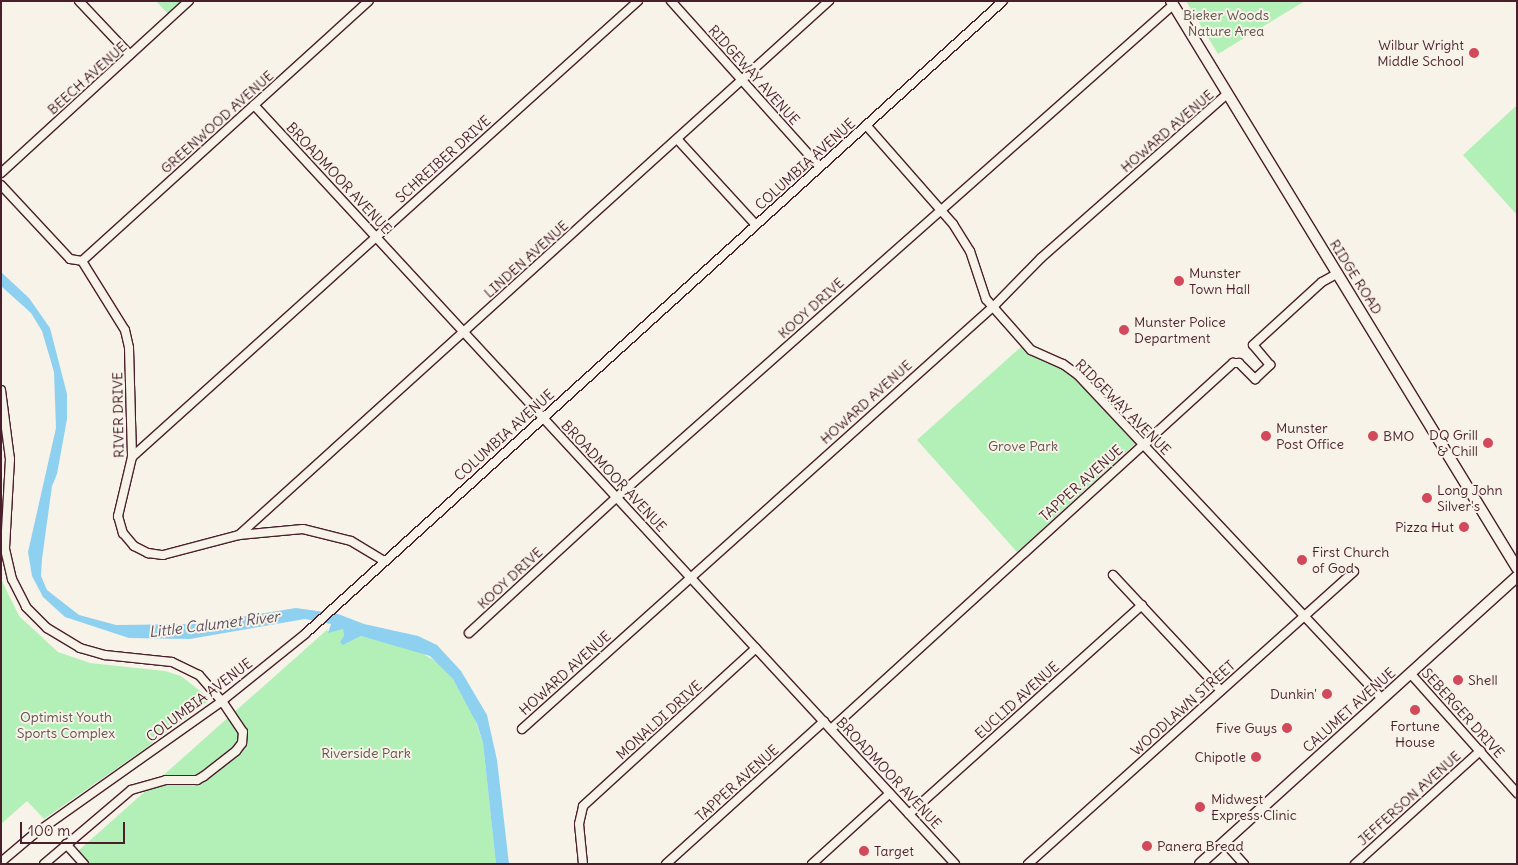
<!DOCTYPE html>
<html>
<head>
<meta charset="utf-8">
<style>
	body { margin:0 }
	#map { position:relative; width:1518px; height:865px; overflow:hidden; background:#f7f3e8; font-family:Delius,sans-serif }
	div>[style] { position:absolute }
	.green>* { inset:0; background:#b2f0b7 }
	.water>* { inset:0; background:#8ed0f0 }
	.roads { filter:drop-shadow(1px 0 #4a1f2b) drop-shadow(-1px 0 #4a1f2b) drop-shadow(0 1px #4a1f2b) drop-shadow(0 -1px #4a1f2b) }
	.minor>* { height:8px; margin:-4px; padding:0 4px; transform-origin:4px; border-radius:4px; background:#f7f3e8 }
	.major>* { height:10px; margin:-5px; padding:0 5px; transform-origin:5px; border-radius:5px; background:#f7f3e8 }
	.dots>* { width:14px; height:14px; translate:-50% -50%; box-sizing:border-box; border:2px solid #f7f3e8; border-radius:50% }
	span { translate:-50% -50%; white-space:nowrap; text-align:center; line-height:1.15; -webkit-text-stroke:4px #f7f3e8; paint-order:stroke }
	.park-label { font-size:14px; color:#64534e }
	.poi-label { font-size:14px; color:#4a1f2b }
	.right { translate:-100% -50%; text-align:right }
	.left { translate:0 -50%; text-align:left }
	.street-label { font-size:14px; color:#4a1f2b }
	.water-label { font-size:15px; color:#5b4b5c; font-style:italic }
	.frame { position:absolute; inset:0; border:2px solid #4a1f2b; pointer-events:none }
	.scale { position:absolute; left:20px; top:822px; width:105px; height:22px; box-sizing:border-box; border:2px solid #4a1f2b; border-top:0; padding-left:6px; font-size:15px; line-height:18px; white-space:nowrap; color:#4a1f2b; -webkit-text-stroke:4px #f7f3e8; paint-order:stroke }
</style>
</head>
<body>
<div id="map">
	<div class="green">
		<i style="clip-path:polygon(156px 1px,183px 1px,168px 14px)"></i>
		<i style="clip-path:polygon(1186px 1px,1305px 1px,1218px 54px)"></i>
		<i style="clip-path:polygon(1517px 105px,1517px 215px,1463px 155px)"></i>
		<i style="clip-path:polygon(1022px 346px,1036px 357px,1064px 366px,1136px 443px,1017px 552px,917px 440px)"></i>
		<i style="clip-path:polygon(1px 579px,19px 616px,58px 652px,90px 663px,165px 671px,181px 676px,209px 698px,207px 702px,143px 750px,44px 819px,27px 801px,1px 824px)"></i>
		<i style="clip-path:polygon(329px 628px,327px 631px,343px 629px,345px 644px,361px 636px,418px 651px,439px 663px,453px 679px,473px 714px,483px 743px,496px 864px,90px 864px,78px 851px)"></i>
	</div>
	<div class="water">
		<i style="clip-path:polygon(1px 272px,29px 298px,50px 328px,67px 394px,67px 419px,57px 474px,52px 486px,42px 559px,41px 576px,47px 590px,79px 615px,116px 625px,198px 624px,296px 608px,338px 614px,364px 624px,418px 636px,437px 645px,461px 671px,487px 715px,497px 760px,509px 864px,496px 864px,483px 743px,477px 724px,453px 679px,430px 656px,361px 636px,343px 645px,340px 642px,344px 636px,343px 629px,328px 633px,331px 624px,305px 619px,190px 639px,129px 638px,65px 617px,43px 597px,32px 576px,28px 552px,56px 428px,54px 372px,42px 331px,31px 313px,1px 286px)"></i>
	</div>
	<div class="roads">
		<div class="minor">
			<i style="left:79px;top:1px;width:74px;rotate:46.6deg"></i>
			<i style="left:671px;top:1px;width:222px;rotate:48.1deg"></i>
			<i style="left:254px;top:105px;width:1033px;rotate:47.27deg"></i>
			<i style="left:866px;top:125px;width:132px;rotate:48.7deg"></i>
			<i style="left:953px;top:224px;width:32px;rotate:58deg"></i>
			<i style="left:970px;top:251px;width:51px;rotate:71.6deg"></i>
			<i style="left:986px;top:299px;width:68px;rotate:48.6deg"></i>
			<i style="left:1031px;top:350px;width:35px;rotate:24deg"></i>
			<i style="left:1063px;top:364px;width:19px;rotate:36deg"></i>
			<i style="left:1078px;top:375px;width:444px;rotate:46.8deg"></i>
			<i style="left:678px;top:140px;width:114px;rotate:47.5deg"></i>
			<i style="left:1px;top:173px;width:255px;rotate:-42.5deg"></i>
			<i style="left:1px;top:185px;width:101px;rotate:47deg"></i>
			<i style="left:70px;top:259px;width:12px;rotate:9deg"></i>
			<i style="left:82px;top:261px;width:81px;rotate:58.1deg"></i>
			<i style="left:125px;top:330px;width:18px;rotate:77deg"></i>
			<i style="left:129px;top:348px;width:109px;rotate:88.4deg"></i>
			<i style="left:132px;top:457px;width:61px;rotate:103.3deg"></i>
			<i style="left:118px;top:516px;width:18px;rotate:74deg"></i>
			<i style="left:123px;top:533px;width:17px;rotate:50deg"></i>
			<i style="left:134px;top:546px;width:16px;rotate:27deg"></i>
			<i style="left:148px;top:553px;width:15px;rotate:8deg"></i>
			<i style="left:163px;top:555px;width:79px;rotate:-14.7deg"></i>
			<i style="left:239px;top:535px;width:64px;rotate:-5.4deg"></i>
			<i style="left:303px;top:529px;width:49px;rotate:14deg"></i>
			<i style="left:351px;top:541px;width:39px;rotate:31deg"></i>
			<i style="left:82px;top:261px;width:387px;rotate:-42.2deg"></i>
			<i style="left:1px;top:390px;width:70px;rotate:82.6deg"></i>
			<i style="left:10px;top:459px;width:90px;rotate:93.2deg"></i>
			<i style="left:5px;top:549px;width:31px;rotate:77deg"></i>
			<i style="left:12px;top:579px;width:31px;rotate:63deg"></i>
			<i style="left:26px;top:607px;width:30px;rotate:45deg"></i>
			<i style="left:47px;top:628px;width:39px;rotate:31deg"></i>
			<i style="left:80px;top:648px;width:26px;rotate:16deg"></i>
			<i style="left:105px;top:655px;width:67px;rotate:6deg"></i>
			<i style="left:172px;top:662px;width:30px;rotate:26deg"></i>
			<i style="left:199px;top:675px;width:35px;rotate:49deg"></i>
			<i style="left:222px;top:701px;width:37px;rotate:56deg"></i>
			<i style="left:243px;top:732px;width:11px;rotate:95deg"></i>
			<i style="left:242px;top:743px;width:10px;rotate:127deg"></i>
			<i style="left:236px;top:751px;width:41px;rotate:142deg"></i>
			<i style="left:204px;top:776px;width:8px;rotate:150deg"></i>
			<i style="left:197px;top:780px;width:31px;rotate:180deg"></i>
			<i style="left:166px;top:780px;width:36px;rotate:164deg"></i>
			<i style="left:131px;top:790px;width:114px;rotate:139.6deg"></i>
			<i style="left:132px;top:457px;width:681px;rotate:-42.02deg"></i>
			<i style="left:239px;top:535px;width:796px;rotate:-42.15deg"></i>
			<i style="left:1113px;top:575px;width:158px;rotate:47deg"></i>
			<i style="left:469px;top:633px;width:201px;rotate:-42.6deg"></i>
			<i style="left:617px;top:497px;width:742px;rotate:-41.51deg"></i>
			<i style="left:1410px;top:673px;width:161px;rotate:48.3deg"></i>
			<i style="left:522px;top:729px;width:634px;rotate:-41.87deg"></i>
			<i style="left:994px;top:306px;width:67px;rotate:-45.6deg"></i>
			<i style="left:1041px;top:258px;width:248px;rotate:-41.4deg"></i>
			<i style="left:831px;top:729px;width:544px;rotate:-42.32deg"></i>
			<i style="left:1233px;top:363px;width:6px"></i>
			<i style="left:1239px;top:363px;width:23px;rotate:45deg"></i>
			<i style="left:1255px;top:379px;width:21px;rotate:-43deg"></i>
			<i style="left:1270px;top:365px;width:26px;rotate:-130deg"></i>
			<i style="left:1253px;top:345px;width:93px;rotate:-42.4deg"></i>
			<i style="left:1322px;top:282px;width:18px;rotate:-29deg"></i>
			<i style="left:909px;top:814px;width:313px;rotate:-41.9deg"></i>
			<i style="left:1224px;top:842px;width:30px;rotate:48deg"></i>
			<i style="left:66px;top:844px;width:27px;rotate:48deg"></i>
			<i style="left:1px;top:862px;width:42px;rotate:-40.2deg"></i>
			<i style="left:33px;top:835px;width:232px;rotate:-35.3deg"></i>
			<i style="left:222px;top:701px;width:107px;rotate:-38.9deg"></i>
			<i style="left:305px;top:634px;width:942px;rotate:-42.2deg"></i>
			<i style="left:583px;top:864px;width:40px;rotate:-95.7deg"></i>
			<i style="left:579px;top:824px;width:18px;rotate:-77deg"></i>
			<i style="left:583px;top:806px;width:234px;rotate:-42.4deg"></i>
			<i style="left:666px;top:864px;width:213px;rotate:-42.1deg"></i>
			<i style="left:812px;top:864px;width:105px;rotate:-42.3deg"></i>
			<i style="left:1028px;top:864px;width:438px;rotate:-41.9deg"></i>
			<i style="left:1355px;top:864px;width:169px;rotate:-42.1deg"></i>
		</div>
		<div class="major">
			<i style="left:1171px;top:1px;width:664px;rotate:58.61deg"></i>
			<i style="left:1200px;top:864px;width:428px;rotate:-42.2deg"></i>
		</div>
	</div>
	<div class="dots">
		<i style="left:1474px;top:53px;background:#d1495b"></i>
		<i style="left:1179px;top:281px;background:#d1495b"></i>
		<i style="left:1124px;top:330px;background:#d1495b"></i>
		<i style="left:1266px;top:436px;background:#d1495b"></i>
		<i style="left:1373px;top:436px;background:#d1495b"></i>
		<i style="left:1488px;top:443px;background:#d1495b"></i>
		<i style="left:1427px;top:498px;background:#d1495b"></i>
		<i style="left:1464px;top:527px;background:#d1495b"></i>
		<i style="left:1302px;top:560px;background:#d1495b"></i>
		<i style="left:1458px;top:680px;background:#d1495b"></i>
		<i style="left:1327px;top:694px;background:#d1495b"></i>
		<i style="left:1415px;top:710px;background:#d1495b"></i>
		<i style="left:1287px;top:728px;background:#d1495b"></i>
		<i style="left:1256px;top:757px;background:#d1495b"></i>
		<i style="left:1200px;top:807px;background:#d1495b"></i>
		<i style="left:1147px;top:846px;background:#d1495b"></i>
		<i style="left:864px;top:851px;background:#d1495b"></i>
	</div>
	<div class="park-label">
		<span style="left:1226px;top:23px">Bieker Woods<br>Nature Area</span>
		<span style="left:1023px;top:446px">Grove Park</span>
		<span style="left:66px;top:725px">Optimist Youth<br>Sports Complex</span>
		<span style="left:366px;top:753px">Riverside Park</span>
	</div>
	<div class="poi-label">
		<span class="right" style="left:1464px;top:53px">Wilbur Wright<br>Middle School</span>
		<span class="left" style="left:1189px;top:281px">Munster<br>Town Hall</span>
		<span class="left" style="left:1134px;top:330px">Munster Police<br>Department</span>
		<span class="left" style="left:1276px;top:436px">Munster<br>Post Office</span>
		<span class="right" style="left:1478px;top:443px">DQ Grill<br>&amp; Chill</span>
		<span class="left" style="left:1383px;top:436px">BMO</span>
		<span class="left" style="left:1437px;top:498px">Long John<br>Silver's</span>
		<span class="right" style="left:1454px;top:527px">Pizza Hut</span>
		<span class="left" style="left:1312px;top:560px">First Church<br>of God</span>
		<span class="left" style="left:1468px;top:680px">Shell</span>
		<span class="right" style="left:1317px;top:694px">Dunkin'</span>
		<span style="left:1415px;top:734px">Fortune<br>House</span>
		<span class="right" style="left:1277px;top:728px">Five Guys</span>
		<span class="right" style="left:1246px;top:757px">Chipotle</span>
		<span class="left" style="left:1211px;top:807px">Midwest<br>Express Clinic</span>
		<span class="left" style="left:1157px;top:846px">Panera Bread</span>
		<span class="left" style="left:874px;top:851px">Target</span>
	</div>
	<div class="street-label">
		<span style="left:754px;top:75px;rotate:48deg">RIDGEWAY AVENUE</span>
		<span style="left:87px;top:78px;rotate:-42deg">BEECH AVENUE</span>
		<span style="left:217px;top:122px;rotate:-42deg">GREENWOOD AVENUE</span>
		<span style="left:1167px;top:131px;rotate:-41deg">HOWARD AVENUE</span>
		<span style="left:443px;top:159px;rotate:-42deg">SCHREIBER DRIVE</span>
		<span style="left:805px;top:164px;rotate:-42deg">COLUMBIA AVENUE</span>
		<span style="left:339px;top:178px;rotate:47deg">BROADMOOR AVENUE</span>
		<span style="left:526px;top:259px;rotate:-42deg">LINDEN AVENUE</span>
		<span style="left:1356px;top:277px;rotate:58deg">RIDGE ROAD</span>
		<span style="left:811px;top:308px;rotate:-42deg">KOOY DRIVE</span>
		<span style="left:866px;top:402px;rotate:-42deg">HOWARD AVENUE</span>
		<span style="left:1123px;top:407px;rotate:45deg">RIDGEWAY AVENUE</span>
		<span style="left:118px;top:415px;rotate:-91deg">RIVER DRIVE</span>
		<span style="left:504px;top:435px;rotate:-42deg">COLUMBIA AVENUE</span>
		<span style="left:614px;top:476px;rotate:47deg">BROADMOOR AVENUE</span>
		<span style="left:1081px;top:483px;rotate:-42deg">TAPPER AVENUE</span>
		<span style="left:510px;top:578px;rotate:-43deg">KOOY DRIVE</span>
		<span style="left:565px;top:673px;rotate:-42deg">HOWARD AVENUE</span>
		<span style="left:199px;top:700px;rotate:-37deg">COLUMBIA AVENUE</span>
		<span style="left:1017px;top:700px;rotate:-42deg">EUCLID AVENUE</span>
		<span style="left:1183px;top:708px;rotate:-42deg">WOODLAWN STREET</span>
		<span style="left:1349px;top:710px;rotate:-42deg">CALUMET AVENUE</span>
		<span style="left:1463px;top:713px;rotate:48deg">SEBERGER DRIVE</span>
		<span style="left:659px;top:720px;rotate:-42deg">MONALDI DRIVE</span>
		<span style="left:889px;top:773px;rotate:47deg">BROADMOOR AVENUE</span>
		<span style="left:737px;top:783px;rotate:-42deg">TAPPER AVENUE</span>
		<span style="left:1409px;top:798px;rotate:-42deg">JEFFERSON AVENUE</span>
	</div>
	<div class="water-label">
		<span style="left:214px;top:624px;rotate:-7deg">Little Calumet River</span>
	</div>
	<div class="frame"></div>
	<div class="scale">100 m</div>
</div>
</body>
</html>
